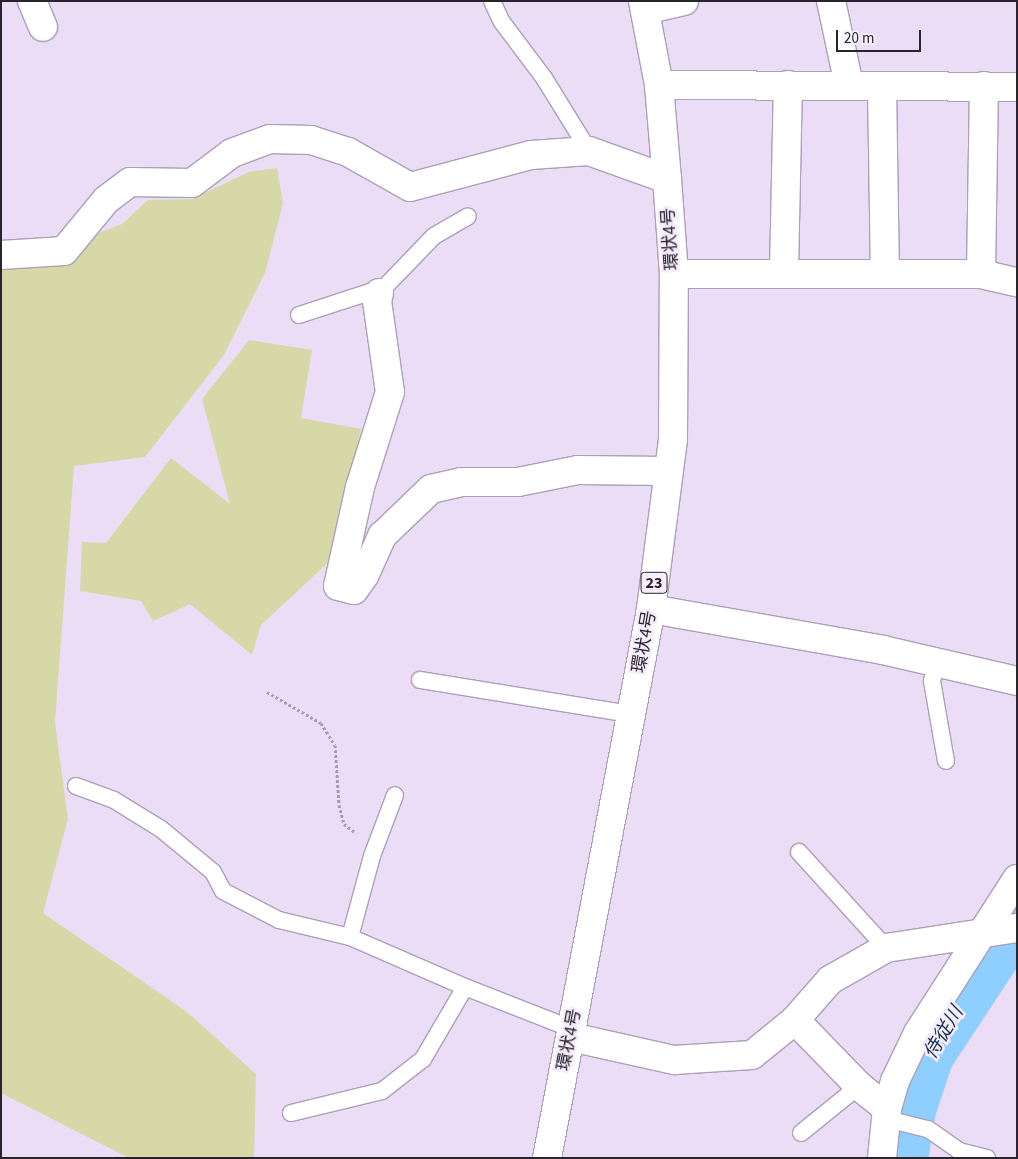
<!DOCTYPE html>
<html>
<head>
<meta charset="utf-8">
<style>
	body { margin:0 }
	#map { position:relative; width:1018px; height:1159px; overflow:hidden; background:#ebddf6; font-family:"Source Sans 3","Noto Sans JP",sans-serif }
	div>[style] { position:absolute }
	.green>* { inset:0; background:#d6d9a7 }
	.river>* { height:51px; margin:-25.5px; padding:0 25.5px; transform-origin:25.5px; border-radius:25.5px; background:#8ecfff }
	.path>* { height:3px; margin-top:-1.5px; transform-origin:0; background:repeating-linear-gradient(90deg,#a69bae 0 2.5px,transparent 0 5px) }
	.roads { filter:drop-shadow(1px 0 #ac9fb7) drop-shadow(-1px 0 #ac9fb7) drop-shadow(0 1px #ac9fb7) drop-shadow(0 -1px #ac9fb7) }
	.lane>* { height:16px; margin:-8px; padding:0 8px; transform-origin:8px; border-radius:8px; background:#fff }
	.street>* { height:28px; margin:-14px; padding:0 14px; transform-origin:14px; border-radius:14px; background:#fff }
	.primary>* { height:28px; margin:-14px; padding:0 14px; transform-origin:14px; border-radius:14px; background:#fff }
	span { translate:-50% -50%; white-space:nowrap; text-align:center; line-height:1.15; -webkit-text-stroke:5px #f5edfc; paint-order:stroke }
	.shield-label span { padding:1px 4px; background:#f5edfc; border:1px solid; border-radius:4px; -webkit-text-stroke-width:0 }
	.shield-label { font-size:16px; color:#28232c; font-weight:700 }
	.street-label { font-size:18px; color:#28232c }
	.water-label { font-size:19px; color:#153246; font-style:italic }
	.frame { position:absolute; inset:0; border:2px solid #28232c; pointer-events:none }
	.scale { position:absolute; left:836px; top:30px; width:85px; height:22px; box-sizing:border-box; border:2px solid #28232c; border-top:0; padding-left:6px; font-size:15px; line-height:18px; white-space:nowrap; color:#28232c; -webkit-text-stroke:4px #f5edfc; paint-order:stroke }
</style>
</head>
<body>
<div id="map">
	<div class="green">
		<i style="clip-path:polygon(277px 168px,283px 203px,265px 273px,224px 355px,145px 457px,74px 466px,55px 722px,68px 819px,43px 913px,187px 1012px,256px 1074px,254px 1158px,129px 1158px,1px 1093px,1px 270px,122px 224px,148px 200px,192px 199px,249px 172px)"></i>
		<i style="clip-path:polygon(249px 340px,312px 350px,301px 418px,361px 429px,331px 560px,261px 625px,252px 655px,190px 604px,153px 621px,141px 601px,80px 591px,82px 542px,106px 543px,171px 458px,230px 504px,202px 399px)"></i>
	</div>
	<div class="river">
		<i style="left:902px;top:1158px;width:50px;rotate:-80.7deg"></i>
		<i style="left:910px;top:1109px;width:57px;rotate:-71.6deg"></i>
		<i style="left:928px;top:1055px;width:162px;rotate:-56.6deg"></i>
	</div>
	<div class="path">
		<i style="left:267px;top:692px;width:62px;rotate:29.9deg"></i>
		<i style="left:321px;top:723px;width:26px;rotate:58deg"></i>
		<i style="left:335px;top:745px;width:60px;rotate:86.2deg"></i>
		<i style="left:339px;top:805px;width:20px;rotate:75deg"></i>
		<i style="left:344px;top:824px;width:15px;rotate:37deg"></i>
	</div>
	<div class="roads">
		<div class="lane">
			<i style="left:492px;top:1px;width:23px;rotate:65deg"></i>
			<i style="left:502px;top:22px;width:70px;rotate:53.1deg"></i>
			<i style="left:544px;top:78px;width:86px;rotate:58.3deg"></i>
			<i style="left:299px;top:315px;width:78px;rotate:-18deg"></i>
			<i style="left:373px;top:291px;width:6px;rotate:18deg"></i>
			<i style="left:379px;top:293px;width:79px;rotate:-46deg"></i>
			<i style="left:434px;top:236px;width:39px;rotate:-30deg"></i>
			<i style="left:937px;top:663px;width:19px;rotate:106deg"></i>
			<i style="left:932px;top:681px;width:81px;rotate:80.1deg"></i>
			<i style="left:420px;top:680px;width:214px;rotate:9.2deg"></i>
			<i style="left:76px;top:786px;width:40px;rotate:20.2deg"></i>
			<i style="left:114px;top:800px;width:55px;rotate:31.7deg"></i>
			<i style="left:161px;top:829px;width:67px;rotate:39.6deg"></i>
			<i style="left:213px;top:872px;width:21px;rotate:62deg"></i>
			<i style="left:223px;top:891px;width:63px;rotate:27.4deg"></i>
			<i style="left:279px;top:920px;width:73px;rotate:13.5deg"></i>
			<i style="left:350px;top:937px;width:125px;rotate:23.5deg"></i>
			<i style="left:465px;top:987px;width:115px;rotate:21.4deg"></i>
			<i style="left:799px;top:852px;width:130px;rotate:47.8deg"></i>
			<i style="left:350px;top:937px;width:84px;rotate:-74.8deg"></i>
			<i style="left:372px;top:856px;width:65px;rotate:-69.3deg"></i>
			<i style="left:887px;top:1109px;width:14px;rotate:56deg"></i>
			<i style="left:895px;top:1121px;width:34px;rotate:14deg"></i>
			<i style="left:928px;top:1129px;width:38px;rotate:35deg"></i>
			<i style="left:959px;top:1151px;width:29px;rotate:14deg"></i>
			<i style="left:291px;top:1113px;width:94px;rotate:-13.6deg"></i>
			<i style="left:382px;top:1091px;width:52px;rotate:-38deg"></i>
			<i style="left:423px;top:1059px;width:83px;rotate:-59.7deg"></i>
			<i style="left:801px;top:1133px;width:75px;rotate:-39deg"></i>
		</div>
		<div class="street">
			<i style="left:32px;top:1px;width:28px;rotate:67deg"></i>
			<i style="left:831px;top:1px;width:86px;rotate:77.9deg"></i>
			<i style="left:645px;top:10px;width:40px;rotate:-13deg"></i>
			<i style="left:659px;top:85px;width:358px;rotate:0.3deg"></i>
			<i style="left:882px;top:87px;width:186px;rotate:89.1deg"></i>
			<i style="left:1px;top:255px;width:63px;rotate:-3.6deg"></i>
			<i style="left:64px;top:251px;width:66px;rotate:-50.5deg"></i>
			<i style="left:106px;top:200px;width:30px;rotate:-37deg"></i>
			<i style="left:130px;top:182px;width:62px;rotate:0.9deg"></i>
			<i style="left:192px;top:183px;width:50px;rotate:-36.9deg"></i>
			<i style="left:232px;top:153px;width:40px;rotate:-20.2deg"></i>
			<i style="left:270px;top:139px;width:41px;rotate:1.4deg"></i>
			<i style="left:311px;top:140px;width:39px;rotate:18deg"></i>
			<i style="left:348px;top:152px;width:71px;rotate:29.4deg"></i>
			<i style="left:410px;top:187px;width:125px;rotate:-14.8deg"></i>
			<i style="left:531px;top:155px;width:58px;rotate:-3.9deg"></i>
			<i style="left:589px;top:151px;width:83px;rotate:19.7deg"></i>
			<i style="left:784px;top:272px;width:187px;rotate:-88.8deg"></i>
			<i style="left:674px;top:274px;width:307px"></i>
			<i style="left:981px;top:274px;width:37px;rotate:13deg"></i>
			<i style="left:981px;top:274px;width:188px;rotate:-89.1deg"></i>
			<i style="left:379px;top:293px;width:8px;rotate:104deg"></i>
			<i style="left:377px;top:301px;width:92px;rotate:81.9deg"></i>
			<i style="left:390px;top:392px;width:100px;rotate:107.5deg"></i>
			<i style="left:360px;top:487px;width:101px;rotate:102.5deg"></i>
			<i style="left:338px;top:586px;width:16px;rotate:14deg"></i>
			<i style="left:354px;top:590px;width:19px;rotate:-55deg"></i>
			<i style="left:365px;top:574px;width:42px;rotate:-65.9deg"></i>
			<i style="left:382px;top:536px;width:68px;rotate:-43.8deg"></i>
			<i style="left:431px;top:489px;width:31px;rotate:-13deg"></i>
			<i style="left:461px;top:482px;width:57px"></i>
			<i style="left:518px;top:482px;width:61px;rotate:-11.3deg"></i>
			<i style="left:578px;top:470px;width:90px;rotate:0.6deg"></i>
			<i style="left:651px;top:609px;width:236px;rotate:10deg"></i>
			<i style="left:883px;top:650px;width:138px;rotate:13deg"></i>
			<i style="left:795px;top:1020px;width:92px;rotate:45.9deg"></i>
			<i style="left:859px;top:1086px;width:36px;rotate:39deg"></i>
			<i style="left:571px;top:1037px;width:106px;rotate:12.6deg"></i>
			<i style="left:674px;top:1060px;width:78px;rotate:-3.7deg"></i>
			<i style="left:752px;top:1055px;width:55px;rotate:-39.1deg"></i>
			<i style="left:795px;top:1020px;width:53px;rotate:-48.8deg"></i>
			<i style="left:830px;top:980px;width:64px;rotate:-29.7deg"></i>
			<i style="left:886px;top:948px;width:133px;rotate:-8.7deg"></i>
			<i style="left:882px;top:1158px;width:49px;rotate:-84.2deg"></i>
			<i style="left:887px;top:1109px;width:29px;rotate:-74deg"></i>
			<i style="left:895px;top:1081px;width:53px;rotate:-64.4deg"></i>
			<i style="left:918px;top:1033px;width:183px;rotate:-57.3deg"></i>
		</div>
		<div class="primary">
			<i style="left:547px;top:1158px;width:559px;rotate:-79.27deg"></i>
			<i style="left:651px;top:609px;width:171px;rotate:-82.6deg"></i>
			<i style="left:673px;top:439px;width:165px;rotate:-89.7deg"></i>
			<i style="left:674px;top:274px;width:95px;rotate:-94.2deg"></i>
			<i style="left:667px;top:179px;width:94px;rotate:-94.9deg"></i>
			<i style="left:659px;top:85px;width:86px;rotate:-100.8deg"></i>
		</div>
	</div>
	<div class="shield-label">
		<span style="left:654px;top:583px">23</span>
	</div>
	<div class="street-label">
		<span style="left:671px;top:239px;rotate:-94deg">環状4号</span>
		<span style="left:645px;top:642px;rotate:-80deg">環状4号</span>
		<span style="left:570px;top:1040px;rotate:-79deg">環状4号</span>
	</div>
	<div class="water-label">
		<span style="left:944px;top:1033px;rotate:-59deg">侍従川</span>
	</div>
	<div class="frame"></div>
	<div class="scale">20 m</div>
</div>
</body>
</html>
